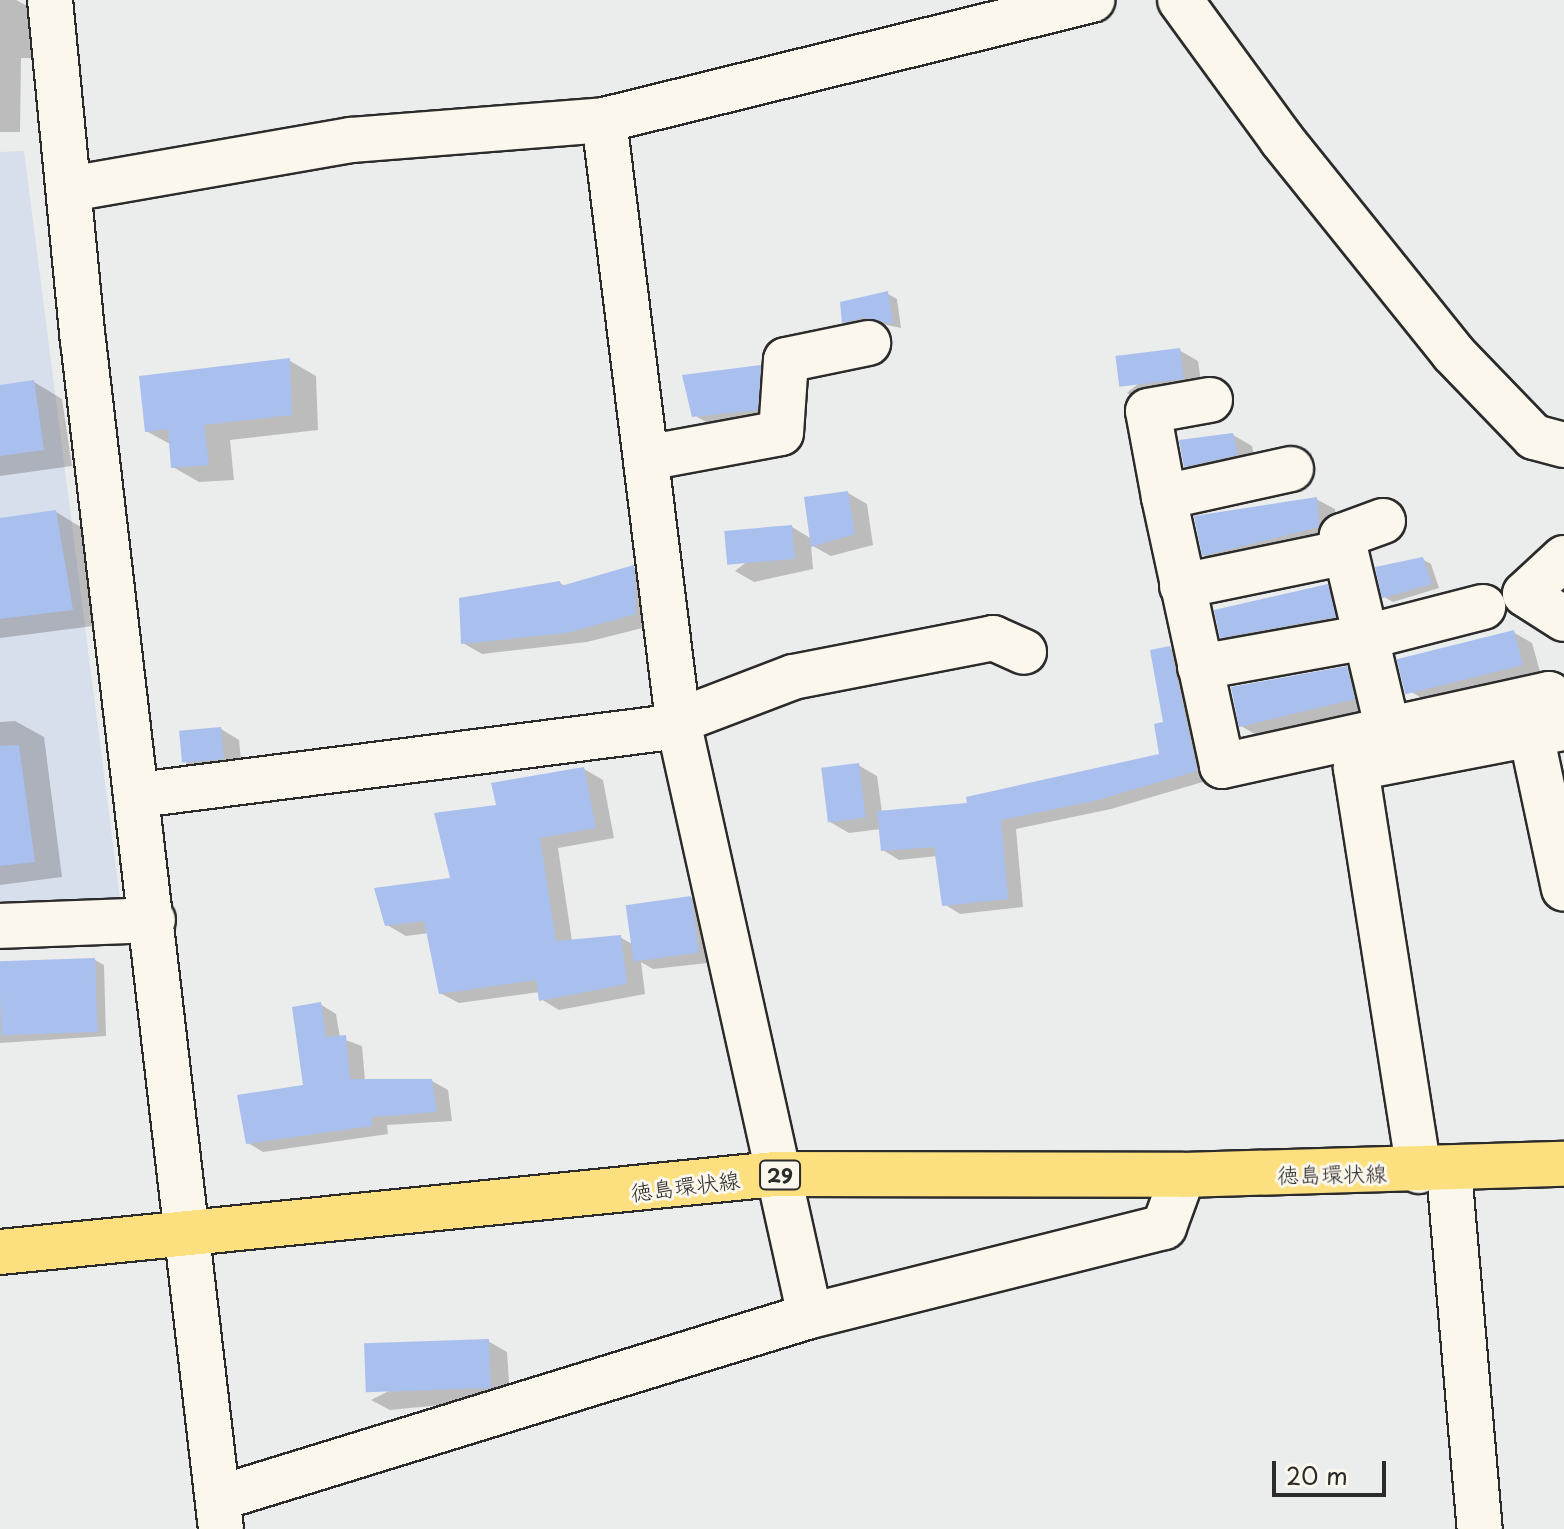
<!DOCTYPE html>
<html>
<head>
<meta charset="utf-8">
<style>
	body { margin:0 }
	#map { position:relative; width:1564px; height:1529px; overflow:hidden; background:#ebecec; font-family:"Playpen Sans","Klee One",sans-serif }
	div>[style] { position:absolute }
	.built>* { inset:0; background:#d7deec }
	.shadow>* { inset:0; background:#0003 }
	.building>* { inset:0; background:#a9bfed; transform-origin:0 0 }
	.roads { filter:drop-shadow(2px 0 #2b2b2b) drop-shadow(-2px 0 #2b2b2b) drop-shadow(0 2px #2b2b2b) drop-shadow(0 -2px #2b2b2b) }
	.minor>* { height:44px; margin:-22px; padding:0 22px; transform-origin:22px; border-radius:22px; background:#fbf7ec }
	.major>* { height:44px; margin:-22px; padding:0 22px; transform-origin:22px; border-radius:22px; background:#fce080 }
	span { translate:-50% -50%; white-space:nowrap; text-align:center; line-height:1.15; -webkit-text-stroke:6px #fbf7ec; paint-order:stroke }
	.shield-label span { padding:2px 6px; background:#fbf7ec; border:2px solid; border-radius:6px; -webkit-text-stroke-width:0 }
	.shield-label { font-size:20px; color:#2b2b2b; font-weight:700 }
	.street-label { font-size:22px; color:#2b2b2b }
	.scale { position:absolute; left:1272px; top:1461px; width:114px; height:36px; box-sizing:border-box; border:4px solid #2b2b2b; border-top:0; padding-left:10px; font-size:24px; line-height:28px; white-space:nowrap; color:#2b2b2b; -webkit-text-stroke:6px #fbf7ec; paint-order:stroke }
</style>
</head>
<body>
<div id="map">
	<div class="built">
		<i style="clip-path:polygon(24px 151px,120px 899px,0 907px,0 152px)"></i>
	</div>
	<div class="shadow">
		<i style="clip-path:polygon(0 0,16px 0,31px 8px,31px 58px,21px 58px,20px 132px,0 132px)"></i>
		<i style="clip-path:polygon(888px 294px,897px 299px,901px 328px,874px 322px,852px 327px,844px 322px)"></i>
		<i style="clip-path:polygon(1179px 350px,1198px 361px,1202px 389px,1146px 404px,1127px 393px)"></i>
		<i style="clip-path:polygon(290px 361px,316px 376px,318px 430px,230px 440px,234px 480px,199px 482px,173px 467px,170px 444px,146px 431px)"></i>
		<i style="clip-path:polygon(760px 367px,779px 378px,776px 420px,713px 426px,694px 415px)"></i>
		<i style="clip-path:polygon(34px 382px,62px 399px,72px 466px,0 476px,0 387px)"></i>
		<i style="clip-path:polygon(1233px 435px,1252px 446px,1256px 465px,1205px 477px,1186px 466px)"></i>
		<i style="clip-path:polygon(848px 493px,867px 504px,873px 545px,831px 556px,811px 545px,813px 569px,754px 582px,735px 571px,792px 527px,812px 539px)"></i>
		<i style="clip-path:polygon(1316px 499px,1335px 509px,1338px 537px,1223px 565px,1204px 555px)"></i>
		<i style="clip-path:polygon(56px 512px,84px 529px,101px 625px,0 638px,0 521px)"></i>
		<i style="clip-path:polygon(1422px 559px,1431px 564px,1439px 588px,1393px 602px,1384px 597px)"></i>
		<i style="clip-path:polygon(633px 567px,652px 578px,654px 625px,587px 642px,482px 654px,463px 643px,560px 583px,565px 586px)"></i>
		<i style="clip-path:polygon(1327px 586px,1346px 597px,1353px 627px,1241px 648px,1222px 637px)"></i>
		<i style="clip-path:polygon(1513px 632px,1532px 643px,1541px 675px,1425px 700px,1406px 689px)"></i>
		<i style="clip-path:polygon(1170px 648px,1186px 657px,1213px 779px,1111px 809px,1016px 829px,1023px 907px,960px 914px,944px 904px,937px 856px,899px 860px,883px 850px,881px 829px,849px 833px,830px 822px,858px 765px,877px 776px,882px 812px,970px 805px,1161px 755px)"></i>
		<i style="clip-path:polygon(1347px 668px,1366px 679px,1373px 709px,1260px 737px,1241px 726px)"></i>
		<i style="clip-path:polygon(15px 721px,44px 737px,62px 877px,0 885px,0 722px)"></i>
		<i style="clip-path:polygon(221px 729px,239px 740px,242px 769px,204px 774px,186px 763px)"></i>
		<i style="clip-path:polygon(584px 769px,603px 780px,614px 838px,558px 848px,572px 941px,620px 937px,632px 944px,691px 898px,710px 909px,717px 962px,653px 969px,641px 962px,645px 994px,559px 1010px,541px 999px,540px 992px,459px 1003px,440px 993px,429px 933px,406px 936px,387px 925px,453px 879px,499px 807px)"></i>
		<i style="clip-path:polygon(95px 960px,104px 965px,106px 1036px,0 1043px,0 970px)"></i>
		<i style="clip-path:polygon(320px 1004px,336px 1014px,340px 1038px,362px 1046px,365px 1081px,432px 1081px,448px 1090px,452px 1121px,387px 1125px,388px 1134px,263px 1152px,248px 1143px,305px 1087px)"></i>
		<i style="clip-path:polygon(488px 1341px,507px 1352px,510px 1398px,390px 1410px,371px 1400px)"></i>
	</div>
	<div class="building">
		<i style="clip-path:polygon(888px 291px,893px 324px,864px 318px,842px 323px,840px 302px)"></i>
		<i style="left:1180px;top:348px;width:31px;height:65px;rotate:83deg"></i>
		<i style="clip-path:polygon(290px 358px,292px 415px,204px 425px,209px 465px,171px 468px,168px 429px,145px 432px,139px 376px)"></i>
		<i style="clip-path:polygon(761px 365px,758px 410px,692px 417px,682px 375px)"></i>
		<i style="clip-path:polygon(34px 380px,44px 450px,0 456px,0 385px)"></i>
		<i style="clip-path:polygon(1233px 433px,1238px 455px,1184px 467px,1179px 440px)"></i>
		<i style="clip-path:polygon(848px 491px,855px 534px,811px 547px,804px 497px)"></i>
		<i style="clip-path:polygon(1317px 497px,1319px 527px,1202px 556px,1194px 516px)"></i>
		<i style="clip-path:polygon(56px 510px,73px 610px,0 619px,0 518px)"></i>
		<i style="left:792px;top:525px;width:34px;height:68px;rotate:85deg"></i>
		<i style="clip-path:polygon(1423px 557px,1432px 584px,1382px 598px,1375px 567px)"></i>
		<i style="clip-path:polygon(634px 565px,636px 614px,567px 633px,461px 644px,459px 598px,560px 581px,561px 586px)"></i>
		<i style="clip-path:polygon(1328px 584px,1336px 617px,1220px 638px,1214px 610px)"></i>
		<i style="left:1514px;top:630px;width:36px;height:121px;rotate:76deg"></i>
		<i style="clip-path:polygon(1170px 646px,1197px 771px,1094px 801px,1001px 820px,1008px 899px,942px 906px,934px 847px,881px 851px,877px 811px,967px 803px,966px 797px,1159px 754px,1154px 724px,1163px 722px,1150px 650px)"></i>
		<i style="clip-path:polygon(1347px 666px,1355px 699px,1239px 727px,1231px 687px)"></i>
		<i style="left:221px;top:727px;width:32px;height:42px;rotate:85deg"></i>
		<i style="clip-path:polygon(19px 745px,35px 862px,0 866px,0 746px)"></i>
		<i style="left:859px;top:763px;width:55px;height:38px;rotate:83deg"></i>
		<i style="clip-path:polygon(584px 767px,596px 828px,540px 838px,556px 941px,621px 935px,627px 984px,539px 1001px,536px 980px,439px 994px,424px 921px,385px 926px,374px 888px,450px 878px,434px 813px,496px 805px,491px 783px)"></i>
		<i style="left:691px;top:896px;width:57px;height:66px;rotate:82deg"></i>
		<i style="left:95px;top:958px;width:74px;height:96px;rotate:88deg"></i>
		<i style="clip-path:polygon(321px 1002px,326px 1037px,346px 1035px,350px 1079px,432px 1079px,437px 1112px,372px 1117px,372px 1126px,246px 1144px,237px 1095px,303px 1085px,292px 1007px)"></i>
		<i style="left:489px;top:1339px;width:49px;height:125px;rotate:88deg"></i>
	</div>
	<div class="roads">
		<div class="minor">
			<i style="left:50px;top:0;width:342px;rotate:84.5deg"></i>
			<i style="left:83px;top:340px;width:1197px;rotate:83.38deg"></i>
			<i style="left:1180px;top:0;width:173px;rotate:53.9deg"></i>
			<i style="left:1282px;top:140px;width:273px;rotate:51.2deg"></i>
			<i style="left:1453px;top:353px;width:117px;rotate:46deg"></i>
			<i style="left:1534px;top:437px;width:31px;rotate:15deg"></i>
			<i style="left:604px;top:120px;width:606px;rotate:82.98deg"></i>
			<i style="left:678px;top:721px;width:609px;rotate:77.49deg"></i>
			<i style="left:70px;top:189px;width:285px;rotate:-9.9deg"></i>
			<i style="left:351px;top:140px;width:254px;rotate:-4.5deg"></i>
			<i style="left:604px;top:120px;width:503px;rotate:-13.82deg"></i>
			<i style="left:646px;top:458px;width:137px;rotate:-10.5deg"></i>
			<i style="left:781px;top:433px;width:73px;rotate:-86.1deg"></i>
			<i style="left:786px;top:360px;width:84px;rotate:-11.7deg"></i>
			<i style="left:1291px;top:469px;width:130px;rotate:167.6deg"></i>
			<i style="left:1164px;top:497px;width:275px;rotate:77.8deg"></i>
			<i style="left:1222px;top:766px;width:335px;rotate:-12.4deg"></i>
			<i style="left:1549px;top:694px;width:21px;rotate:45deg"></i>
			<i style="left:1164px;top:497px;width:87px;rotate:-100.5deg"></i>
			<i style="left:1148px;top:411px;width:63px;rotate:-10.1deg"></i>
			<i style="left:1383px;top:521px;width:44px;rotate:159.9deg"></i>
			<i style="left:1342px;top:536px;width:199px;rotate:76.7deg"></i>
			<i style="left:1564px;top:558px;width:53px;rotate:137.3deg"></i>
			<i style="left:1525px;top:594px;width:46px;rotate:32.7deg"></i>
			<i style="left:1182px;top:586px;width:167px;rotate:-11.7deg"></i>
			<i style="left:1200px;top:667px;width:169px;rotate:-10.2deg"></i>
			<i style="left:1366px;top:637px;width:121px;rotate:-14.4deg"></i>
			<i style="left:678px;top:721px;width:123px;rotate:-20.9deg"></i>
			<i style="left:793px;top:677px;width:204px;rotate:-11deg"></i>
			<i style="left:993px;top:638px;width:34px;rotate:24deg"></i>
			<i style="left:1531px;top:734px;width:158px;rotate:78deg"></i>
			<i style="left:139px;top:795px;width:544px;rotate:-7.28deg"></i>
			<i style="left:0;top:926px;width:153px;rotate:-2.2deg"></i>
			<i style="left:1419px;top:1171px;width:408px;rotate:-98.9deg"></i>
			<i style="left:1356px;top:768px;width:212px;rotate:-10.9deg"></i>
			<i style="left:1449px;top:1171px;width:359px;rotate:85.1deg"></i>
			<i style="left:219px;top:1498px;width:618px;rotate:-17.12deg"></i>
			<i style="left:810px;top:1316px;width:365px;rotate:-14.1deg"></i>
			<i style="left:1164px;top:1227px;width:55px;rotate:-69.9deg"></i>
		</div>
		<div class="major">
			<i style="left:0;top:1252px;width:779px;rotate:-5.75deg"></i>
			<i style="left:775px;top:1174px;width:408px;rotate:0.1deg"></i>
			<i style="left:1183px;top:1175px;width:381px;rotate:-1.7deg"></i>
		</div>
	</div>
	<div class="shield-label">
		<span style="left:780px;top:1175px">29</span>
	</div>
	<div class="street-label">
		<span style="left:1332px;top:1173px;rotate:-1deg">徳島環状線</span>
		<span style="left:685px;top:1185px;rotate:-7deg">徳島環状線</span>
	</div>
	<div class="scale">20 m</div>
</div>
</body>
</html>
